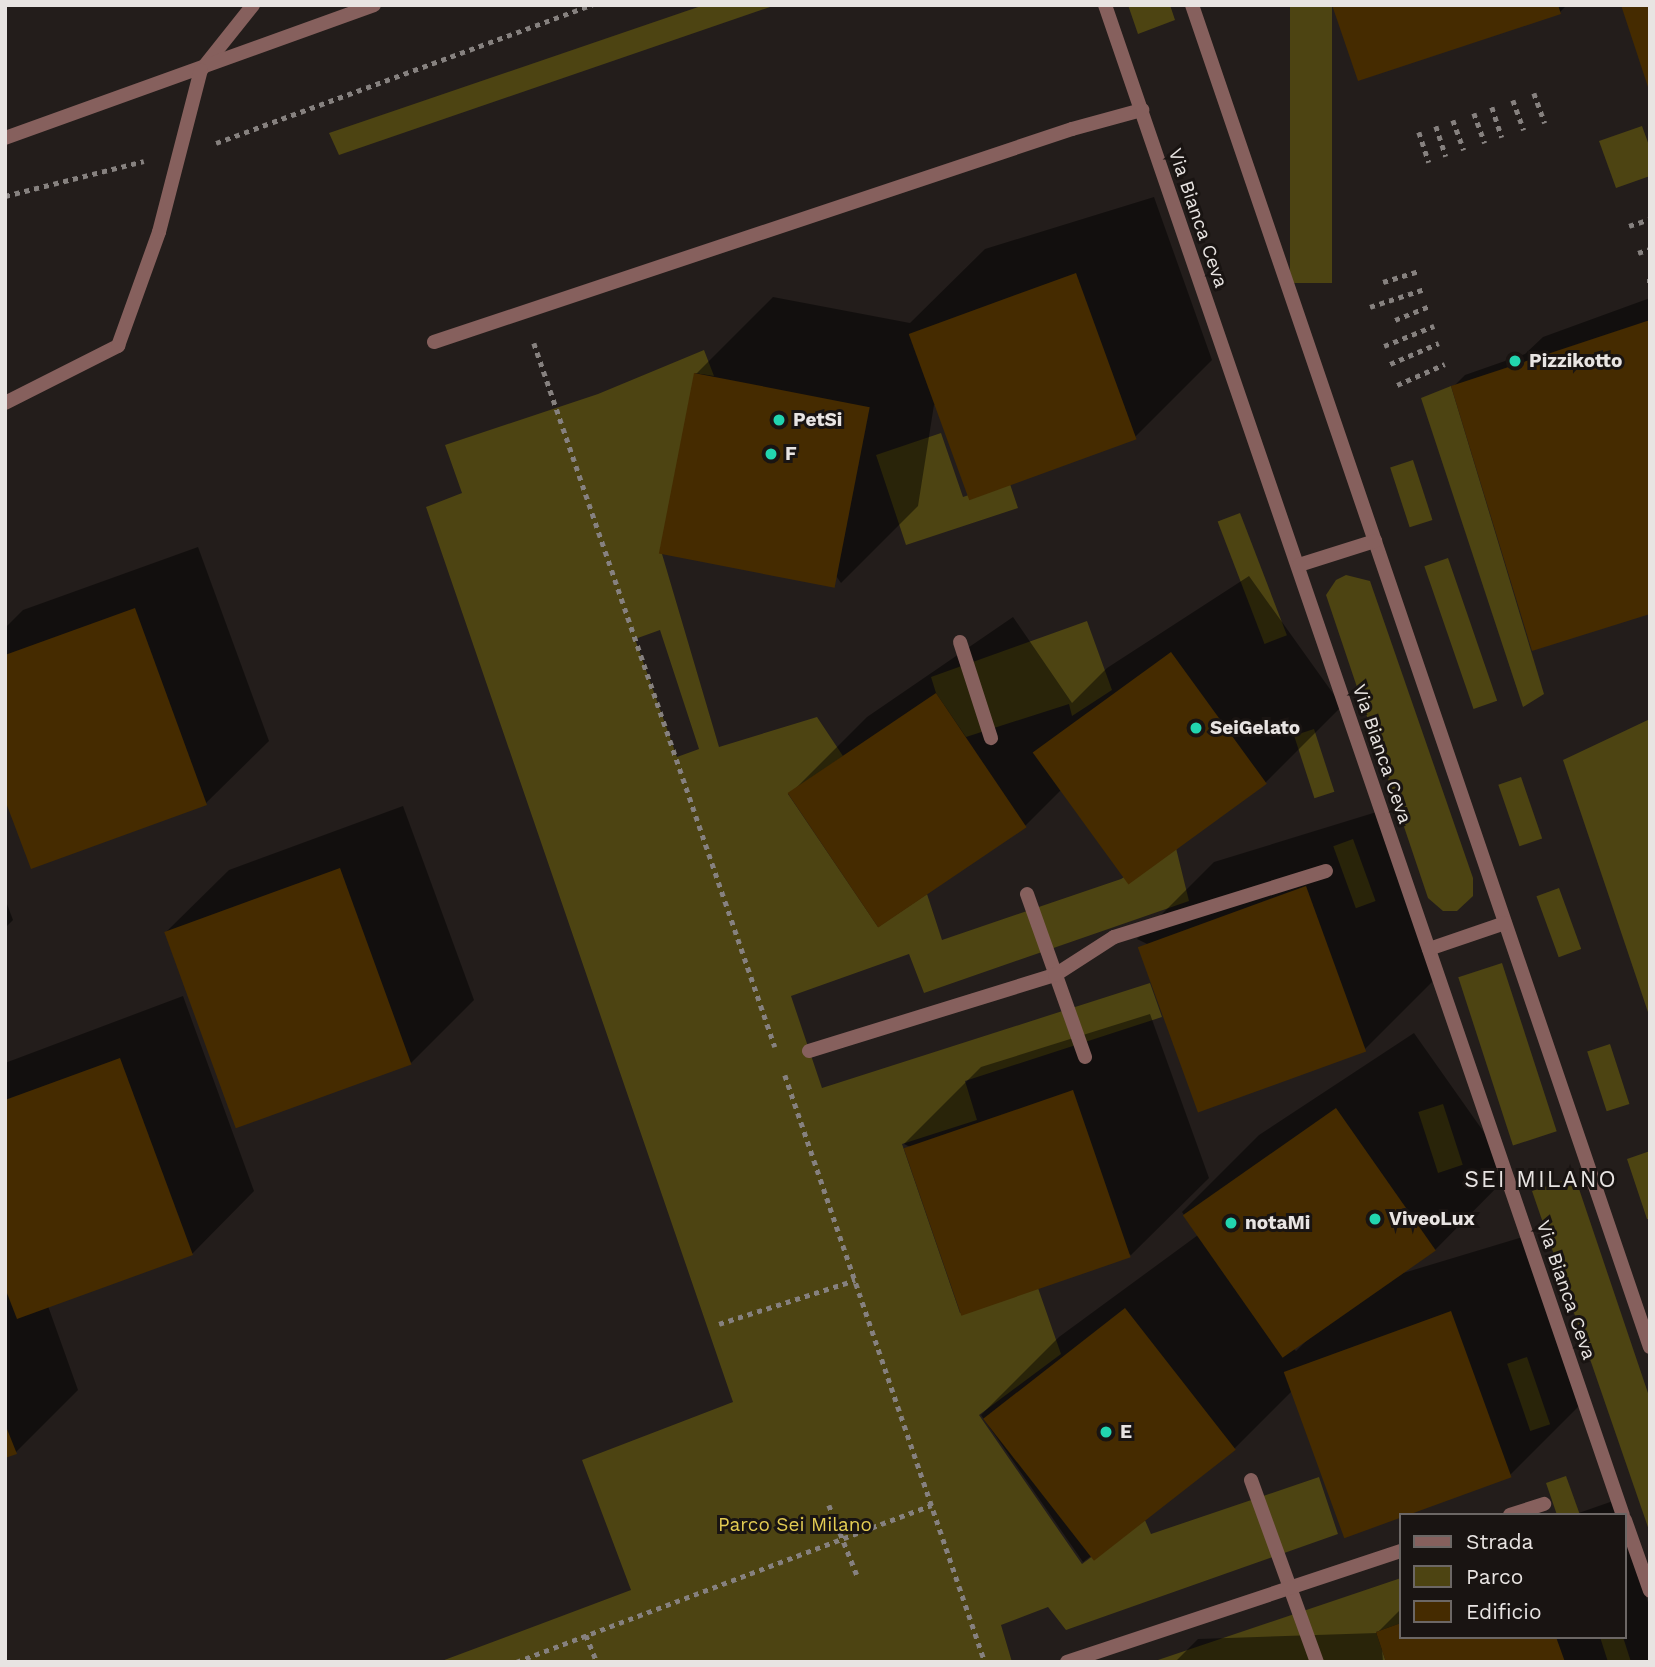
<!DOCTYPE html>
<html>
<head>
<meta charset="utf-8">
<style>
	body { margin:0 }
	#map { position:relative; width:1655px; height:1667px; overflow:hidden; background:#231d1b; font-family:"Work Sans",sans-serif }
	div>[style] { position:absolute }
	.green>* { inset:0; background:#4d4412; transform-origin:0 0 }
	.shadow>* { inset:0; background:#0007 }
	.building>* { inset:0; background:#452b00; transform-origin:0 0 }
	.path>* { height:4.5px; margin-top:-2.25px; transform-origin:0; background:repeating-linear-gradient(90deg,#86817f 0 5px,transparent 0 10px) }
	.lane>* { height:14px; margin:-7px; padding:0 7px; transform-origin:7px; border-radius:7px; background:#86605d }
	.street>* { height:14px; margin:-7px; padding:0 7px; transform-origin:7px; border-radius:7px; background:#86605d }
	.dots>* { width:19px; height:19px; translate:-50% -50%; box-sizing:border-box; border:4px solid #191412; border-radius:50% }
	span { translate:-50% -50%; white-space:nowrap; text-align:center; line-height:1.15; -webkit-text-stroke:6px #191412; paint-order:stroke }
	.street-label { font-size:19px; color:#e8e4e2 }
	.poi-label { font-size:19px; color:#e8e4e2; font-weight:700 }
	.left { translate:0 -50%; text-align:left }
	.park-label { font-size:19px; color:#e3cc53 }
	.quarter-label { font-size:23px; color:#e8e4e2; letter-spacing:2px }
	.frame { position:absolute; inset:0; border:7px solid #e8e4e2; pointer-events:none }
	.legend { position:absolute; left:1399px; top:1513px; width:228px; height:126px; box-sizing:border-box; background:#191412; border:2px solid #6c6765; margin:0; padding:9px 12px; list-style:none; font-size:21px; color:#e8e4e2 }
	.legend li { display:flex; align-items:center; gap:14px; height:35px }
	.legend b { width:35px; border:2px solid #6c6765 }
</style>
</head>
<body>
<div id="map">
	<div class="green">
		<i style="clip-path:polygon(704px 5px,776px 5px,339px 155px,329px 133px)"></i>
		<i style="clip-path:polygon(1128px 5px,1170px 5px,1175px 20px,1138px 34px)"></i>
		<i style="left:1290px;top:5px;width:42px;height:278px"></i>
		<i style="clip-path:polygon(1642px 126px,1650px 148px,1650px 176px,1616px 188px,1599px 141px)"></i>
		<i style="clip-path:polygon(evenodd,704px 350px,714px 376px,695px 373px,662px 554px,719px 747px,817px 717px,843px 756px,788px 794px,878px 927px,927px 894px,942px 940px,1121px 879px,1175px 844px,1189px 901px,924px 993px,909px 954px,791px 996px,822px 1088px,1150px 983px,1162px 1017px,965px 1081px,977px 1120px,902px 1144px,960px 1313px,1038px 1288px,1061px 1354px,979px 1415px,1082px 1564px,1144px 1518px,1151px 1534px,1319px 1477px,1338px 1534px,1066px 1630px,1048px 1607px,1001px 1625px,1012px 1662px,439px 1662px,631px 1590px,582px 1460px,733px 1402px,426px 507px,462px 493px,445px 445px,598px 394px,704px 350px,660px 630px,699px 749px,677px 757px,635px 639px,660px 630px)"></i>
		<i style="clip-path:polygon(1451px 386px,1544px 694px,1523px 707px,1421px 398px)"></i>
		<i style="clip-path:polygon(941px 433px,963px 497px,1009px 481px,1018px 508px,906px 545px,876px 455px)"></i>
		<i style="left:1413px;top:460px;width:63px;height:24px;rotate:72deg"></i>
		<i style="left:1240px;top:513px;width:131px;height:24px;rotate:69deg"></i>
		<i style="left:1448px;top:558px;width:151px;height:25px;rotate:71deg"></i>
		<i style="clip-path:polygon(1346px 575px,1370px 581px,1473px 878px,1473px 896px,1457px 911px,1443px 911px,1428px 898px,1326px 595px,1336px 580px)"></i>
		<i style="clip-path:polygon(1087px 621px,1112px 690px,1072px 716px,1069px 704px,966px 737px,936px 693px,931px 677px)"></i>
		<i style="clip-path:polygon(1650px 719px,1650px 1018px,1563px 760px)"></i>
		<i style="left:1314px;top:729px;width:66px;height:21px;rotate:72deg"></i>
		<i style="left:1521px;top:777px;width:65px;height:24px;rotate:71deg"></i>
		<i style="left:1353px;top:839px;width:66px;height:21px;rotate:70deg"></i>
		<i style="left:1559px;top:888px;width:65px;height:24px;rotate:70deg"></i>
		<i style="left:1502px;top:963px;width:177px;height:46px;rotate:72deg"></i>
		<i style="left:1610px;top:1044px;width:63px;height:24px;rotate:72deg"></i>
		<i style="left:1443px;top:1104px;width:64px;height:26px;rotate:72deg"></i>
		<i style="clip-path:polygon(1650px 1151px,1650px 1219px,1647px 1219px,1627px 1159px)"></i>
		<i style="clip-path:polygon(1575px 1177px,1650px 1399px,1650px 1533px,1532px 1191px)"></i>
		<i style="left:1527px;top:1357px;width:71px;height:21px;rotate:71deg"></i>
		<i style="clip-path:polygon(1566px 1476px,1580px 1515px,1557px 1515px,1546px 1483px)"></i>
		<i style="clip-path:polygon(1401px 1578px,1401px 1623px,1376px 1632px,1386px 1662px,1152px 1662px)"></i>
		<i style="clip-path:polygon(1600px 1637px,1623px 1637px,1631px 1662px,1608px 1662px)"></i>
	</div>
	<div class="shadow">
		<i style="clip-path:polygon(1334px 5px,1567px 5px,1560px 12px)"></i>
		<i style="clip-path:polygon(1154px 197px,1212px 360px,1135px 437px,934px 405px,918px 506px,841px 583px,696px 374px,773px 297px,910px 323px,985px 249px)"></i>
		<i style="clip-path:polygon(1650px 298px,1650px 612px,1453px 387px,1465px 375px,1525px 354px,1543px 337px)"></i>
		<i style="clip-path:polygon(198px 547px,269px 741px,206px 803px,5px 795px,5px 628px,23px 610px)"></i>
		<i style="clip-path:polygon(1249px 576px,1342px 706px,1265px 783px,1061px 790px,1026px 825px,879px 925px,790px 794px,867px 717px,1013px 617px,1072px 703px,1107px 668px)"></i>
		<i style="clip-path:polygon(403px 806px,474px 1000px,411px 1063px,166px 932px,229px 870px)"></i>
		<i style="clip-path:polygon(1383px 810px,1441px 973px,1364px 1050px,1137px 939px,1214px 862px)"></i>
		<i style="clip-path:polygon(5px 899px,13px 920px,5px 928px)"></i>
		<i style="clip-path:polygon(183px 996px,254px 1191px,192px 1254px,48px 1306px,78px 1390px,16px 1452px,5px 1456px,5px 1063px)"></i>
		<i style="clip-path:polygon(1150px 1014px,1209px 1178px,1131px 1255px,904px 1144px,981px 1067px)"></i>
		<i style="clip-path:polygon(evenodd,1414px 1033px,1512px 1172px,1435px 1250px,1400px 1274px,1529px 1235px,1587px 1398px,1510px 1475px,1292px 1391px,1234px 1449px,1083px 1562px,981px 1415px,1059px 1337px,1198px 1235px,1182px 1212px,1259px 1135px,1414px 1033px,1308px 1336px,1309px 1338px,1296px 1351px,1292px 1347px,1308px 1336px)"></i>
		<i style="clip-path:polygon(1613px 1501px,1617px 1515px,1573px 1515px)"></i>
		<i style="clip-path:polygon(1625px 1537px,1650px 1608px,1650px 1662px,1387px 1662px,1382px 1648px,1383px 1662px,1175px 1662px,1198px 1639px,1377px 1633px,1401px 1609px,1401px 1637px,1625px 1637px)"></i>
	</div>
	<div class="building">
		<i style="clip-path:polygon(1332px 5px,1558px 5px,1561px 14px,1358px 81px)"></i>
		<i style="clip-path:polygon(1621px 5px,1650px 5px,1650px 90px,1649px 90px)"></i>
		<i style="left:1076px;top:273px;width:177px;height:178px;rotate:70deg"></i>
		<i style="clip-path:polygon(1650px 320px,1650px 614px,1532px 651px,1451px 386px)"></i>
		<i style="left:694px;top:373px;width:179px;height:184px;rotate:11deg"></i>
		<i style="clip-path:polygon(135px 608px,207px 805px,31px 869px,5px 800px,5px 655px)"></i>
		<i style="left:1171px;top:652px;width:163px;height:171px;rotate:54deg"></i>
		<i style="left:936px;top:693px;width:162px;height:179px;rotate:56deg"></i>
		<i style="left:340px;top:868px;width:209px;height:187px;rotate:70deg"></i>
		<i style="left:1306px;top:886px;width:176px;height:179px;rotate:70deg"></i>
		<i style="clip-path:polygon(120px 1058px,193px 1255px,17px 1319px,5px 1288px,5px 1100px)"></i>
		<i style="left:1073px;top:1090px;width:177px;height:179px;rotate:71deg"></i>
		<i style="left:1336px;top:1108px;width:174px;height:187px;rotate:55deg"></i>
		<i style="left:1125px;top:1308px;width:180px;height:180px;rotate:52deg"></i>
		<i style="left:1451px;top:1311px;width:177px;height:178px;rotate:70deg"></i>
		<i style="clip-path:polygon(5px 1424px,17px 1454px,5px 1458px)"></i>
		<i style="clip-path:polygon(1401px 1623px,1401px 1637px,1556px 1637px,1565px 1662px,1386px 1662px,1376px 1632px)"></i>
	</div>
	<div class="path">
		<i style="left:1534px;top:93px;width:32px;rotate:70deg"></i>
		<i style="left:1513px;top:100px;width:32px;rotate:70deg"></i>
		<i style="left:1492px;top:107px;width:32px;rotate:72deg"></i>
		<i style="left:1474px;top:113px;width:32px;rotate:70deg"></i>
		<i style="left:1453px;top:120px;width:32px;rotate:70deg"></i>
		<i style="left:1436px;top:126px;width:32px;rotate:72deg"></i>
		<i style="left:1419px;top:132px;width:32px;rotate:72deg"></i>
		<i style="left:216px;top:143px;width:401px;rotate:-20.2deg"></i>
		<i style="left:5px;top:196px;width:143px;rotate:-14.1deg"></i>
		<i style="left:1629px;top:226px;width:22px;rotate:-18deg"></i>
		<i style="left:1638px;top:253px;width:13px;rotate:-18deg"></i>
		<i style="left:1647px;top:281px;width:3px"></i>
		<i style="left:1383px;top:282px;width:39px;rotate:-17deg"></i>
		<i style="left:1370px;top:307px;width:58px;rotate:-18.1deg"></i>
		<i style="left:1395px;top:320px;width:38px;rotate:-22deg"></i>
		<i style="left:534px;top:343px;width:744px;rotate:71.1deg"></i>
		<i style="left:1384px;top:346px;width:54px;rotate:-21.8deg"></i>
		<i style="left:1390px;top:364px;width:53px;rotate:-23.2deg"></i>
		<i style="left:1397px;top:385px;width:52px;rotate:-23.6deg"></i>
		<i style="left:785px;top:1075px;width:620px;rotate:71.19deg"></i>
		<i style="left:719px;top:1324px;width:143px;rotate:-17.9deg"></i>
		<i style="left:829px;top:1505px;width:75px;rotate:68.2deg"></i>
		<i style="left:586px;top:1635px;width:29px;rotate:68deg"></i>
		<i style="left:516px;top:1662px;width:444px;rotate:-20.7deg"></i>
	</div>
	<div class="lane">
		<i style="left:202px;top:69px;width:82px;rotate:-51.4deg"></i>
		<i style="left:434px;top:342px;width:673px;rotate:-18.46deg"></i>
		<i style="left:1072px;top:129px;width:73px;rotate:-15.2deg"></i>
	</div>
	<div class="street">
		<i style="left:1105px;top:5px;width:1596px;rotate:71.07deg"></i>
		<i style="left:1192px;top:5px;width:1418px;rotate:71.16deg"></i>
		<i style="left:5px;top:138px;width:392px;rotate:-19.8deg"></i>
		<i style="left:5px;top:403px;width:127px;rotate:-26.8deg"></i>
		<i style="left:118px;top:346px;width:121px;rotate:-70.2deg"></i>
		<i style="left:159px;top:232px;width:167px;rotate:-75.5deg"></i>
		<i style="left:1299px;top:565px;width:80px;rotate:-17.5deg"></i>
		<i style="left:960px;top:642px;width:101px;rotate:72.1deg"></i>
		<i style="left:1027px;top:894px;width:173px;rotate:70.4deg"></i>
		<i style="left:1429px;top:949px;width:80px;rotate:-18.9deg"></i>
		<i style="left:809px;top:1051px;width:257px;rotate:-17.2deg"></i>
		<i style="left:1055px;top:975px;width:70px;rotate:-32.8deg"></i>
		<i style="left:1114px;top:937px;width:222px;rotate:-17.3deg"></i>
		<i style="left:1251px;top:1480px;width:194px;rotate:70.1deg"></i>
		<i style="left:1510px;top:1515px;width:36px;rotate:-18deg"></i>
		<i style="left:1625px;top:1520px;width:75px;rotate:70.6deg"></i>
		<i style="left:1067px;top:1662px;width:352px;rotate:-18.4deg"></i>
	</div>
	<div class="dots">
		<i style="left:1515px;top:361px;background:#22d5af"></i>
		<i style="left:779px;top:420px;background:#22d5af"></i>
		<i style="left:771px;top:454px;background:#22d5af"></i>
		<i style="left:1196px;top:728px;background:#22d5af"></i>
		<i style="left:1375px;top:1219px;background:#22d5af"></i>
		<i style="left:1231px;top:1223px;background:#22d5af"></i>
		<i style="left:1106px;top:1432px;background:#22d5af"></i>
	</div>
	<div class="street-label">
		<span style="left:1198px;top:218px;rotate:71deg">Via Bianca Ceva</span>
		<span style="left:1382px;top:754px;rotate:71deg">Via Bianca Ceva</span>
		<span style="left:1566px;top:1290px;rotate:71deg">Via Bianca Ceva</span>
	</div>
	<div class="poi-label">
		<span class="left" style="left:1529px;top:361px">Pizzikotto</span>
		<span class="left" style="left:793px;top:420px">PetSi</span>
		<span class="left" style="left:785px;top:454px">F</span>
		<span class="left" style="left:1210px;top:728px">SeiGelato</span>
		<span class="left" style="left:1389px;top:1219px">ViveoLux</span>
		<span class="left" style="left:1245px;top:1223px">notaMi</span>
		<span class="left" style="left:1120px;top:1432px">E</span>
	</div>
	<div class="park-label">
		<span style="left:795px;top:1525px">Parco Sei Milano</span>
	</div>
	<div class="quarter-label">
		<span style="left:1541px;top:1180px">SEI MILANO</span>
	</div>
	<div class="frame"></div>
	<ul class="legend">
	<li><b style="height:9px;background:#86605d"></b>Strada</li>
	<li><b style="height:19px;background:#4d4412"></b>Parco</li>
	<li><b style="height:19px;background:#452b00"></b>Edificio</li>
	</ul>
</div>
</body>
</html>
